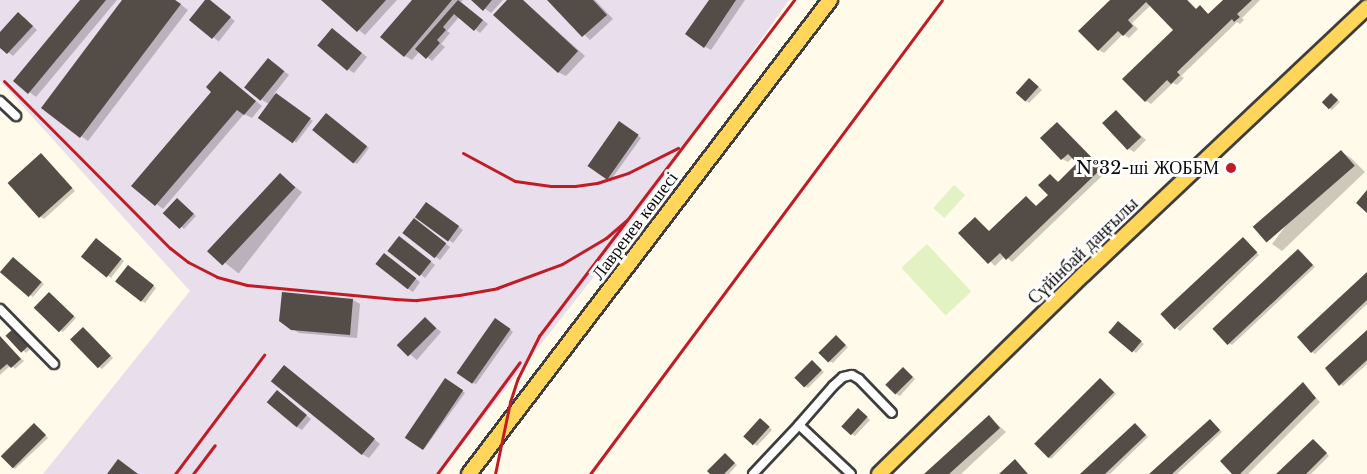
<!DOCTYPE html>
<html>
<head>
<meta charset="utf-8">
<style>
	body { margin:0 }
	#map { position:relative; width:1367px; height:474px; overflow:hidden; background:#fffae9; font-family:"Libre Baskerville",serif }
	div>[style] { position:absolute }
	.industrial>* { inset:0; background:#e9deeb }
	.pitch>* { inset:0; background:#e2f2c3; transform-origin:0 0 }
	.shadow>* { inset:0; background:#0003; transform-origin:0 0 }
	.building>* { inset:0; background:#544c47; transform-origin:0 0 }
	.roads { filter:drop-shadow(2px 0 #3e3e3e) drop-shadow(-2px 0 #3e3e3e) drop-shadow(0 2px #3e3e3e) drop-shadow(0 -2px #3e3e3e) }
	.minor>* { height:8px; margin:-4px; padding:0 4px; transform-origin:4px; border-radius:4px; background:#fff }
	.primary>* { height:14px; margin:-7px; padding:0 7px; transform-origin:7px; border-radius:7px; background:#ffd659 }
	.rail>* { height:3px; margin:-1.5px; padding:0 1.5px; transform-origin:1.5px; border-radius:1.5px; background:#c11c25 }
	.dots>* { width:16px; height:16px; translate:-50% -50%; box-sizing:border-box; border:3px solid #fff; border-radius:50% }
	span { translate:-50% -50%; white-space:nowrap; text-align:center; line-height:1.15; -webkit-text-stroke:6px #fff; paint-order:stroke }
	.poi-label { font-size:18px; color:#0b0b0b }
	.right { translate:-100% -50%; text-align:right }
	.street-label { font-size:18px; color:#0b0b0b }
</style>
</head>
<body>
<div id="map">
	<div class="industrial">
		<i style="clip-path:polygon(0 0,789px 0,592px 279px,439px 474px,43px 474px,190px 291px,0 81px)"></i>
	</div>
	<div class="pitch">
		<i style="left:954px;top:185px;width:15px;height:31px;rotate:42deg"></i>
		<i style="left:927px;top:244px;width:65px;height:35px;rotate:47deg"></i>
	</div>
	<div class="shadow">
		<i style="clip-path:polygon(82px 0,117px 0,36px 97px,15px 81px)"></i>
		<i style="clip-path:polygon(124px 0,175px 0,188px 10px,88px 141px,43px 108px)"></i>
		<i style="left:208px;top:0;width:34px;height:26px;rotate:38deg"></i>
		<i style="clip-path:polygon(323px 0,397px 0,365px 35px)"></i>
		<i style="clip-path:polygon(414px 0,463px 0,461px 2px,488px 24px,480px 33px,460px 16px,447px 31px,450px 33px,441px 44px,445px 47px,432px 61px,420px 51px,412px 60px,405px 56px)"></i>
		<i style="clip-path:polygon(473px 0,503px 0,491px 13px)"></i>
		<i style="clip-path:polygon(509px 0,523px 0,585px 56px,566px 76px,558px 72px)"></i>
		<i style="clip-path:polygon(549px 0,595px 0,613px 19px,590px 40px)"></i>
		<i style="clip-path:polygon(711px 0,745px 0,711px 50px,704px 46px)"></i>
		<i style="clip-path:polygon(1112px 0,1188px 0,1197px 10px,1200px 7px,1210px 15px,1225px 0,1260px 0,1242px 18px,1244px 20px,1240px 24px,1237px 22px,1181px 76px,1184px 78px,1177px 85px,1173px 83px,1151px 104px,1146px 101px,1175px 30px,1151px 5px,1132px 23px,1138px 29px,1129px 38px,1123px 34px,1104px 53px,1099px 50px)"></i>
		<i style="clip-path:polygon(24px 17px,37px 30px,13px 56px,0 46px,0 35px)"></i>
		<i style="clip-path:polygon(338px 33px,367px 57px,354px 73px,349px 70px)"></i>
		<i style="clip-path:polygon(274px 63px,289px 75px,274px 94px,313px 121px,296px 143px,269px 104px,262px 100px)"></i>
		<i style="clip-path:polygon(220px 72px,262px 106px,252px 118px,244px 114px,163px 209px,133px 186px,213px 92px)"></i>
		<i style="clip-path:polygon(1030px 79px,1042px 90px,1029px 103px,1026px 101px)"></i>
		<i style="clip-path:polygon(1331px 94px,1340px 102px,1332px 110px,1329px 108px)"></i>
		<i style="clip-path:polygon(1116px 112px,1146px 140px,1134px 152px,1129px 149px)"></i>
		<i style="clip-path:polygon(329px 117px,369px 148px,357px 164px,354px 162px)"></i>
		<i style="clip-path:polygon(1057px 124px,1106px 172px,1012px 262px,1005px 256px,995px 266px,961px 233px,975px 219px,990px 232px,1026px 198px,1038px 207px,1050px 195px,1050px 176px,1059px 182px,1079px 163px,1073px 157px,1068px 162px,1062px 159px)"></i>
		<i style="clip-path:polygon(623px 125px,641px 138px,610px 181px,607px 179px)"></i>
		<i style="clip-path:polygon(1341px 152px,1351px 158px,1365px 172px,1282px 251px,1272px 244px)"></i>
		<i style="clip-path:polygon(41px 155px,75px 191px,44px 219px,41px 217px)"></i>
		<i style="left:280px;top:175px;width:28px;height:103px;rotate:38deg"></i>
		<i style="clip-path:polygon(180px 202px,196px 216px,184px 229px,166px 213px)"></i>
		<i style="clip-path:polygon(432px 207px,463px 230px,453px 243px,417px 217px)"></i>
		<i style="clip-path:polygon(419px 223px,450px 247px,440px 260px,404px 233px)"></i>
		<i style="clip-path:polygon(404px 241px,435px 265px,425px 278px,420px 274px)"></i>
		<i style="clip-path:polygon(1246px 241px,1259px 255px,1180px 331px,1177px 329px)"></i>
		<i style="clip-path:polygon(100px 242px,124px 261px,111px 278px,83px 257px)"></i>
		<i style="clip-path:polygon(1301px 252px,1315px 267px,1232px 345px,1228px 343px)"></i>
		<i style="clip-path:polygon(390px 258px,420px 282px,413px 292px,407px 288px)"></i>
		<i style="clip-path:polygon(17px 261px,44px 284px,33px 297px,30px 295px)"></i>
		<i style="clip-path:polygon(131px 269px,156px 288px,145px 303px,142px 301px)"></i>
		<i style="clip-path:polygon(1367px 274px,1367px 304px,1315px 354px,1312px 352px)"></i>
		<i style="clip-path:polygon(283px 294px,353px 300px,360px 304px,357px 338px,299px 333px,291px 328px)"></i>
		<i style="clip-path:polygon(53px 296px,76px 318px,63px 332px,60px 330px)"></i>
		<i style="left:426px;top:319px;width:20px;height:37px;rotate:41deg"></i>
		<i style="clip-path:polygon(498px 321px,513px 332px,476px 384px,473px 383px)"></i>
		<i style="clip-path:polygon(1121px 325px,1144px 344px,1136px 353px,1110px 332px)"></i>
		<i style="clip-path:polygon(87px 331px,113px 358px,102px 369px,99px 367px)"></i>
		<i style="clip-path:polygon(1367px 332px,1367px 364px,1343px 386px,1340px 384px)"></i>
		<i style="clip-path:polygon(8px 336px,33px 346px,26px 353px)"></i>
		<i style="clip-path:polygon(836px 337px,848px 347px,833px 363px,829px 361px)"></i>
		<i style="clip-path:polygon(0 338px,24px 361px,15px 369px,11px 365px,0 375px)"></i>
		<i style="clip-path:polygon(815px 364px,824px 372px,808px 388px,805px 386px)"></i>
		<i style="clip-path:polygon(291px 371px,380px 444px,369px 458px,362px 454px)"></i>
		<i style="clip-path:polygon(907px 371px,915px 379px,900px 396px,896px 394px)"></i>
		<i style="clip-path:polygon(1101px 379px,1116px 394px,1051px 459px,1048px 457px,1035px 443px)"></i>
		<i style="clip-path:polygon(449px 381px,465px 393px,424px 449px,421px 447px)"></i>
		<i style="clip-path:polygon(1303px 384px,1320px 402px,1248px 474px,1234px 474px)"></i>
		<i style="clip-path:polygon(282px 395px,311px 419px,302px 430px,297px 427px)"></i>
		<i style="clip-path:polygon(862px 412px,870px 420px,855px 436px,852px 434px)"></i>
		<i style="clip-path:polygon(989px 417px,1006px 432px,961px 474px,927px 474px)"></i>
		<i style="clip-path:polygon(1210px 420px,1222px 432px,1177px 474px,1152px 474px)"></i>
		<i style="clip-path:polygon(764px 421px,772px 430px,757px 446px,754px 444px)"></i>
		<i style="clip-path:polygon(1138px 426px,1148px 437px,1110px 474px,1082px 474px)"></i>
		<i style="clip-path:polygon(38px 427px,48px 438px,15px 469px,12px 467px,2px 456px)"></i>
		<i style="clip-path:polygon(1316px 442px,1329px 456px,1311px 474px,1278px 474px)"></i>
		<i style="clip-path:polygon(728px 457px,737px 465px,729px 474px,712px 474px)"></i>
	</div>
	<div class="building">
		<i style="clip-path:polygon(80px 0,106px 0,28px 94px,13px 81px)"></i>
		<i style="clip-path:polygon(122px 0,175px 0,181px 4px,80px 138px,41px 108px)"></i>
		<i style="clip-path:polygon(205px 0,210px 0,231px 17px,212px 39px,189px 20px)"></i>
		<i style="clip-path:polygon(321px 0,386px 0,357px 32px)"></i>
		<i style="clip-path:polygon(412px 0,452px 0,404px 57px,380px 37px)"></i>
		<i style="clip-path:polygon(458px 0,483px 20px,474px 31px,454px 14px,443px 27px,446px 30px,437px 40px,440px 43px,426px 59px,415px 49px)"></i>
		<i style="clip-path:polygon(471px 0,492px 0,483px 11px)"></i>
		<i style="clip-path:polygon(507px 0,523px 0,578px 51px,558px 73px,493px 15px)"></i>
		<i style="clip-path:polygon(547px 0,593px 0,607px 15px,582px 37px)"></i>
		<i style="clip-path:polygon(709px 0,736px 0,704px 48px,685px 34px)"></i>
		<i style="clip-path:polygon(1110px 0,1187px 0,1196px 9px,1200px 5px,1208px 14px,1223px 0,1252px 0,1237px 14px,1240px 17px,1234px 22px,1232px 19px,1177px 72px,1180px 75px,1171px 84px,1167px 80px,1145px 102px,1122px 79px,1173px 30px,1146px 2px,1128px 20px,1133px 26px,1123px 36px,1118px 31px,1098px 51px,1078px 31px)"></i>
		<i style="clip-path:polygon(18px 12px,33px 26px,7px 54px,0 48px,0 32px)"></i>
		<i style="left:332px;top:28px;width:39px;height:23px;rotate:40deg"></i>
		<i style="left:268px;top:58px;width:21px;height:38px;rotate:39deg"></i>
		<i style="clip-path:polygon(220px 71px,256px 101px,244px 115px,237px 110px,155px 206px,131px 186px,211px 92px,206px 87px)"></i>
		<i style="left:1029px;top:78px;width:13px;height:20px;rotate:42deg"></i>
		<i style="left:276px;top:93px;width:43px;height:31px;rotate:36deg"></i>
		<i style="left:1331px;top:93px;width:10px;height:13px;rotate:45deg"></i>
		<i style="left:1116px;top:110px;width:37px;height:19px;rotate:47deg"></i>
		<i style="left:326px;top:113px;width:53px;height:22px;rotate:39deg"></i>
		<i style="left:619px;top:121px;width:24px;height:55px;rotate:35deg"></i>
		<i style="clip-path:polygon(1057px 122px,1102px 168px,1006px 260px,1000px 253px,988px 264px,958px 233px,975px 217px,989px 231px,1026px 196px,1036px 206px,1048px 195px,1038px 185px,1050px 174px,1058px 182px,1077px 163px,1068px 154px,1061px 160px,1040px 138px)"></i>
		<i style="left:1341px;top:150px;width:21px;height:117px;rotate:49deg"></i>
		<i style="left:41px;top:153px;width:47px;height:45px;rotate:48deg"></i>
		<i style="left:280px;top:173px;width:21px;height:107px;rotate:43deg"></i>
		<i style="clip-path:polygon(1367px 190px,1367px 213px,1356px 203px)"></i>
		<i style="left:177px;top:198px;width:23px;height:21px;rotate:43deg"></i>
		<i style="left:426px;top:202px;width:41px;height:19px;rotate:36deg"></i>
		<i style="left:414px;top:218px;width:41px;height:19px;rotate:38deg"></i>
		<i style="left:399px;top:236px;width:41px;height:19px;rotate:38deg"></i>
		<i style="left:1243px;top:237px;width:21px;height:113px;rotate:47deg"></i>
		<i style="left:96px;top:238px;width:33px;height:24px;rotate:39deg"></i>
		<i style="left:1298px;top:249px;width:22px;height:117px;rotate:47deg"></i>
		<i style="left:384px;top:253px;width:41px;height:14px;rotate:38deg"></i>
		<i style="left:13px;top:257px;width:38px;height:20px;rotate:41deg"></i>
		<i style="left:128px;top:265px;width:33px;height:21px;rotate:38deg"></i>
		<i style="clip-path:polygon(1367px 272px,1367px 300px,1311px 353px,1297px 337px)"></i>
		<i style="left:49px;top:292px;width:35px;height:22px;rotate:44deg"></i>
		<i style="clip-path:polygon(282px 292px,353px 299px,350px 335px,291px 330px,279px 321px)"></i>
		<i style="left:425px;top:317px;width:16px;height:40px;rotate:45deg"></i>
		<i style="left:495px;top:318px;width:19px;height:67px;rotate:35deg"></i>
		<i style="left:1118px;top:321px;width:31px;height:15px;rotate:40deg"></i>
		<i style="left:15px;top:327px;width:23px;height:13px;rotate:47deg"></i>
		<i style="left:83px;top:327px;width:40px;height:18px;rotate:46deg"></i>
		<i style="clip-path:polygon(1367px 330px,1367px 360px,1339px 386px,1325px 368px)"></i>
		<i style="left:836px;top:335px;width:14px;height:25px;rotate:45deg"></i>
		<i style="clip-path:polygon(0 336px,21px 359px,11px 368px,7px 364px,0 370px)"></i>
		<i style="left:812px;top:360px;width:14px;height:25px;rotate:45deg"></i>
		<i style="left:284px;top:365px;width:117px;height:21px;rotate:39deg"></i>
		<i style="left:903px;top:367px;width:14px;height:25px;rotate:45deg"></i>
		<i style="left:445px;top:378px;width:22px;height:72px;rotate:34deg"></i>
		<i style="left:1100px;top:378px;width:20px;height:93px;rotate:45deg"></i>
		<i style="clip-path:polygon(1303px 382px,1316px 398px,1240px 474px,1232px 474px,1220px 461px)"></i>
		<i style="left:277px;top:390px;width:39px;height:16px;rotate:40deg"></i>
		<i style="left:858px;top:408px;width:13px;height:25px;rotate:42deg"></i>
		<i style="clip-path:polygon(989px 415px,1000px 428px,949px 474px,924px 474px)"></i>
		<i style="left:760px;top:418px;width:13px;height:25px;rotate:42deg"></i>
		<i style="clip-path:polygon(1210px 419px,1220px 430px,1172px 474px,1149px 474px)"></i>
		<i style="left:34px;top:423px;width:17px;height:47px;rotate:45deg"></i>
		<i style="clip-path:polygon(1135px 423px,1146px 435px,1105px 474px,1080px 474px)"></i>
		<i style="clip-path:polygon(1313px 439px,1327px 453px,1306px 474px,1276px 474px)"></i>
		<i style="clip-path:polygon(725px 453px,735px 463px,724px 474px,710px 474px,707px 471px)"></i>
		<i style="clip-path:polygon(118px 459px,138px 474px,107px 474px)"></i>
		<i style="clip-path:polygon(1015px 459px,1028px 474px,999px 474px)"></i>
	</div>
	<div class="roads">
		<div class="minor">
			<i style="left:0;top:101px;width:22px;rotate:43deg"></i>
			<i style="left:0;top:309px;width:77px;rotate:45.5deg"></i>
			<i style="left:799px;top:425px;width:52px;rotate:-48.9deg"></i>
			<i style="left:833px;top:386px;width:13px;rotate:-42deg"></i>
			<i style="left:843px;top:377px;width:9px;rotate:-13deg"></i>
			<i style="left:852px;top:375px;width:8px;rotate:30deg"></i>
			<i style="left:859px;top:379px;width:47px;rotate:45.9deg"></i>
			<i style="left:753px;top:474px;width:67px;rotate:-46.8deg"></i>
			<i style="left:799px;top:425px;width:71px;rotate:43.3deg"></i>
		</div>
		<div class="primary">
			<i style="left:469px;top:474px;width:596px;rotate:-52.71deg"></i>
			<i style="left:879px;top:474px;width:286px;rotate:-44.3deg"></i>
			<i style="left:1084px;top:274px;width:389px;rotate:-43.3deg"></i>
		</div>
	</div>
	<div class="rail">
		<i style="left:4px;top:81px;width:235px;rotate:45.2deg"></i>
		<i style="left:170px;top:248px;width:23px;rotate:38deg"></i>
		<i style="left:188px;top:262px;width:33px;rotate:27deg"></i>
		<i style="left:217px;top:277px;width:31px;rotate:15deg"></i>
		<i style="left:247px;top:285px;width:149px;rotate:5.4deg"></i>
		<i style="left:395px;top:299px;width:22px;rotate:3deg"></i>
		<i style="left:417px;top:300px;width:42px;rotate:-6.8deg"></i>
		<i style="left:459px;top:295px;width:39px;rotate:-10deg"></i>
		<i style="left:497px;top:288px;width:69px;rotate:-20.3deg"></i>
		<i style="left:562px;top:264px;width:51px;rotate:-30.6deg"></i>
		<i style="left:606px;top:238px;width:28px;rotate:-41deg"></i>
		<i style="left:463px;top:153px;width:59px;rotate:28.3deg"></i>
		<i style="left:515px;top:181px;width:36px;rotate:8deg"></i>
		<i style="left:551px;top:186px;width:24px"></i>
		<i style="left:575px;top:186px;width:22px;rotate:-8deg"></i>
		<i style="left:597px;top:183px;width:33px;rotate:-18deg"></i>
		<i style="left:628px;top:173px;width:56px;rotate:-26.6deg"></i>
		<i style="left:175px;top:474px;width:149px;rotate:-53.2deg"></i>
		<i style="left:193px;top:474px;width:36px;rotate:-53deg"></i>
		<i style="left:437px;top:474px;width:139px;rotate:-53.5deg"></i>
		<i style="left:495px;top:474px;width:74px;rotate:-78.2deg"></i>
		<i style="left:510px;top:402px;width:25px;rotate:-72deg"></i>
		<i style="left:518px;top:378px;width:47px;rotate:-63.4deg"></i>
		<i style="left:539px;top:336px;width:422px;rotate:-52.8deg"></i>
		<i style="left:590px;top:474px;width:590px;rotate:-53.4deg"></i>
	</div>
	<div class="dots">
		<i style="left:1231px;top:168px;background:#c11c25"></i>
	</div>
	<div class="poi-label">
		<span class="right" style="left:1219px;top:168px">№32-ші ЖОББМ</span>
	</div>
	<div class="street-label">
		<span style="left:635px;top:226px;rotate:-53deg">Лавренев көшесі</span>
		<span style="left:1083px;top:251px;rotate:-44deg">Сүйінбай даңғылы</span>
	</div>
</div>
</body>
</html>
